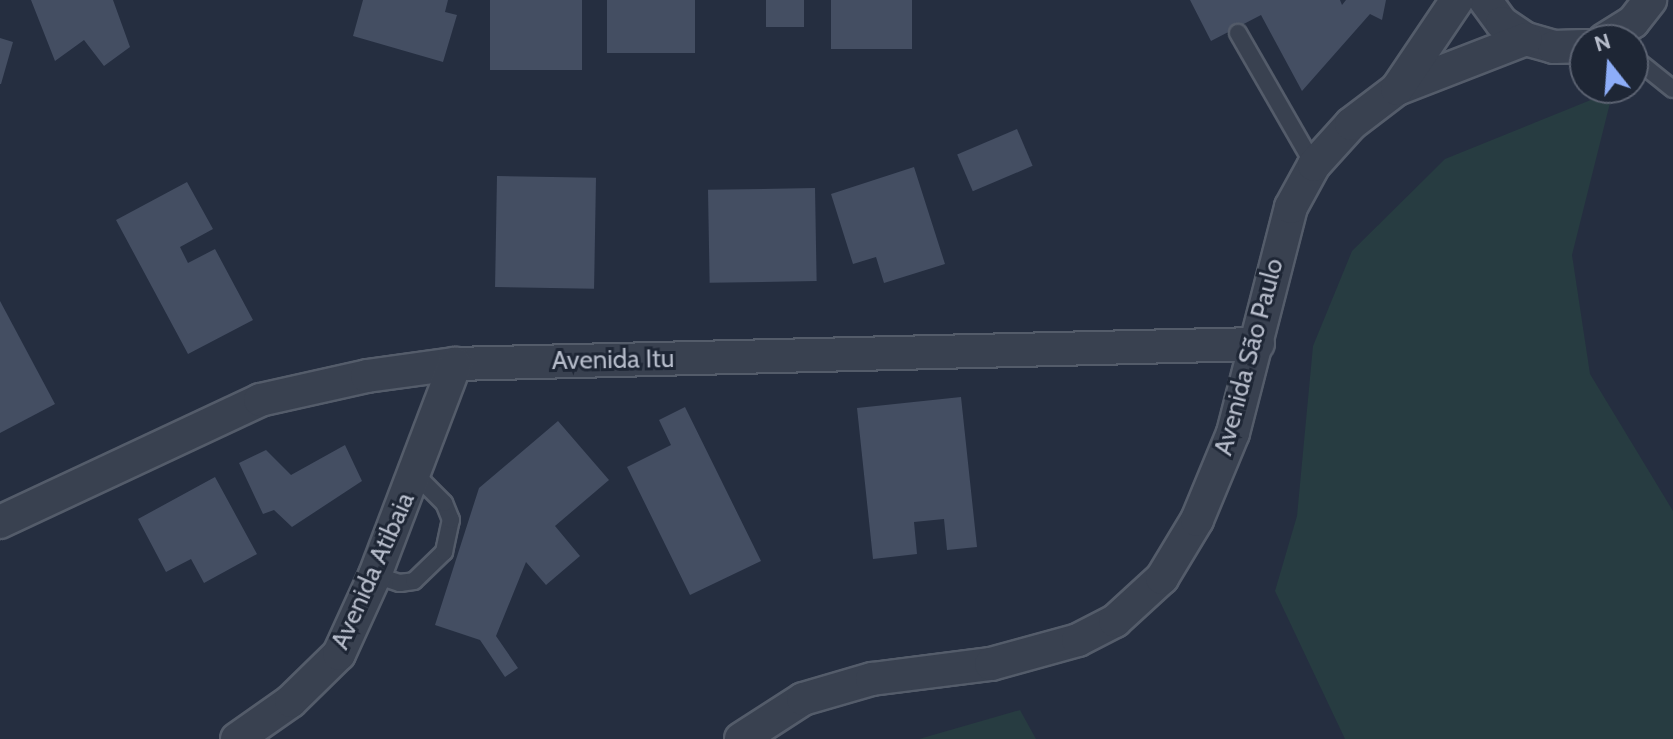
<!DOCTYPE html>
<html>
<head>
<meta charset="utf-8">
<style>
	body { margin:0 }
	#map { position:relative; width:1673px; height:739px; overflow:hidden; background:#252e40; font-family:Cabin,sans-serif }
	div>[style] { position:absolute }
	.green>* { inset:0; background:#273c41 }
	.building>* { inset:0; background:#444e62; transform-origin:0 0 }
	.roads { filter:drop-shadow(2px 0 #545c6a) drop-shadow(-2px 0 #545c6a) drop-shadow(0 2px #545c6a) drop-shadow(0 -2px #545c6a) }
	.service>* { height:16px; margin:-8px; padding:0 8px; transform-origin:8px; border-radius:8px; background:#394150 }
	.minor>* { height:32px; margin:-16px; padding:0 16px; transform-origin:16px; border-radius:16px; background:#394150 }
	span { translate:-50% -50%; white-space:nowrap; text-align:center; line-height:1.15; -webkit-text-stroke:6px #1e2635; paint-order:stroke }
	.street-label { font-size:26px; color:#b6bcca }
	.north { position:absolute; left:1569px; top:24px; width:80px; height:80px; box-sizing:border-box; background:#1e2635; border:2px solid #5b6271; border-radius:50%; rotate:343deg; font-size:22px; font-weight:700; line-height:32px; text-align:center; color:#b6bcca }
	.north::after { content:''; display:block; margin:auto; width:28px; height:36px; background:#8dadf8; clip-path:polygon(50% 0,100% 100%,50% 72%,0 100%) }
</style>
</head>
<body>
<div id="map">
	<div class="green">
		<i style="clip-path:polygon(1613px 91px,1572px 255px,1590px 374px,1673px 511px,1673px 739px,1345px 739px,1275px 591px,1297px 516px,1313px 346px,1352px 251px,1445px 159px)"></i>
		<i style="clip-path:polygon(1020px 710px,1036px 739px,919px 739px)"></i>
	</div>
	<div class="building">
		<i style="clip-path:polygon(31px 0,113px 0,130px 47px,104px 66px,84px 40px,55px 61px)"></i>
		<i style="clip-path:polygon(363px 0,448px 0,445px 12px,457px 15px,443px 62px,353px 36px)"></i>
		<i style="left:490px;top:0;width:92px;height:70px"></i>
		<i style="left:607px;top:0;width:88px;height:53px"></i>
		<i style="left:766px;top:0;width:38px;height:27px"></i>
		<i style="left:831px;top:0;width:81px;height:49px"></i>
		<i style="clip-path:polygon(1190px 0,1340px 0,1342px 5px,1346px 0,1386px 0,1382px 20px,1370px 14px,1302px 91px,1261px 15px,1211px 41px)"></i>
		<i style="clip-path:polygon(0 38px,13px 42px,1px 84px,0 84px)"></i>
		<i style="left:1017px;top:129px;width:40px;height:65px;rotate:67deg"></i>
		<i style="clip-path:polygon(914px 167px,945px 264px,884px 283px,876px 257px,853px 264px,831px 194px)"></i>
		<i style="left:497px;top:176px;width:99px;height:111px;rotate:1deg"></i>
		<i style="clip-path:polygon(187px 182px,213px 229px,180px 247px,188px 263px,215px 249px,253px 320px,188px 354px,116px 220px)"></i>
		<i style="left:815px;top:188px;width:93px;height:107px;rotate:89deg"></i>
		<i style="clip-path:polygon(0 301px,55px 404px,0 433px)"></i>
		<i style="clip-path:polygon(961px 397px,977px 547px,947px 550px,944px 519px,914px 522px,917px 554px,873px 559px,857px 408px)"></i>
		<i style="clip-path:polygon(685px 407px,761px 561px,690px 595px,627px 467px,671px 445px,659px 420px)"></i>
		<i style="clip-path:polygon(558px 421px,609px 480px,555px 526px,580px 556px,546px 585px,526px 562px,496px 636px,518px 668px,505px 677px,480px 640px,435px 625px,479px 488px)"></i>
		<i style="clip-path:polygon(345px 445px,362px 481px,292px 527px,274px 510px,263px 514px,239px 463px,266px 450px,291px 475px)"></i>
		<i style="clip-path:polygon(215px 477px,257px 554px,204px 583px,191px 559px,166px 572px,138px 519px)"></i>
	</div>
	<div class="roads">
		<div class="service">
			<i style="left:1238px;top:33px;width:152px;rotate:60.1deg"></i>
			<i style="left:1633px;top:57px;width:51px;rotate:38.7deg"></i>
			<i style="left:375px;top:575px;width:26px;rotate:18deg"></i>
			<i style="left:400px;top:583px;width:14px;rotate:-8deg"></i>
			<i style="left:414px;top:581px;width:42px;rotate:-44deg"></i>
			<i style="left:444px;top:552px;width:33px;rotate:-78deg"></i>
			<i style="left:451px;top:520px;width:18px;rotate:-112deg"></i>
			<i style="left:444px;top:503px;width:41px;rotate:-135deg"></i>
		</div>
		<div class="minor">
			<i style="left:1485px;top:0;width:29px;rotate:54deg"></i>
			<i style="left:1502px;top:23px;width:29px;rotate:34deg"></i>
			<i style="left:1526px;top:39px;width:29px;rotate:16deg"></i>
			<i style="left:1554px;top:47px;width:31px;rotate:-2deg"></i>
			<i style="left:1604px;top:40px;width:34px;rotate:-32deg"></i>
			<i style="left:1633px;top:22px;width:28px;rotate:-52deg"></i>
			<i style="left:1397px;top:89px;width:138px;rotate:-21.2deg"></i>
			<i style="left:0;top:522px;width:287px;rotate:-25.1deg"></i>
			<i style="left:260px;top:400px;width:110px;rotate:-12.6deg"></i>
			<i style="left:367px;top:376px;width:89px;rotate:-7.8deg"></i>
			<i style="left:455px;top:364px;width:803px;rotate:-1.43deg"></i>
			<i style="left:237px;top:739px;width:66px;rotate:-35.1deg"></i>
			<i style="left:291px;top:701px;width:67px;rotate:-44.4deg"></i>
			<i style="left:339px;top:654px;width:87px;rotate:-65.5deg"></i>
			<i style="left:375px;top:575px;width:226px;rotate:-69.2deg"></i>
			<i style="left:741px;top:739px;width:74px;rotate:-32.8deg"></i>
			<i style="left:803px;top:699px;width:72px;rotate:-16.2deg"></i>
			<i style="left:872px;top:679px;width:120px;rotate:-7.2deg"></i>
			<i style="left:991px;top:664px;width:90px;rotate:-15.4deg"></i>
			<i style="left:1078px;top:640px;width:42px;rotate:-27.2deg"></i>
			<i style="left:1115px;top:621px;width:64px;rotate:-42.5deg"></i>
			<i style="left:1162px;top:578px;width:68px;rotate:-58.9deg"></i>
			<i style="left:1197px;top:520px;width:94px;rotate:-67.5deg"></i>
			<i style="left:1233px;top:433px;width:233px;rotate:-75.6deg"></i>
			<i style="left:1291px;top:207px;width:48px;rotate:-61.3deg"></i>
			<i style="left:1314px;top:165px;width:55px;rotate:-47.9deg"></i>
			<i style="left:1351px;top:124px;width:58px;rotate:-37.3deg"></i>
			<i style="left:1397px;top:89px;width:107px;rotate:-56deg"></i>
		</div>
	</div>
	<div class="street-label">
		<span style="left:1249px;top:357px;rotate:-75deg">Avenida São Paulo</span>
		<span style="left:613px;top:360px;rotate:-1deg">Avenida Itu</span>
		<span style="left:373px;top:571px;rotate:-66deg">Avenida Atibaia</span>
	</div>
	<div class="north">N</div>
</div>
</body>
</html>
